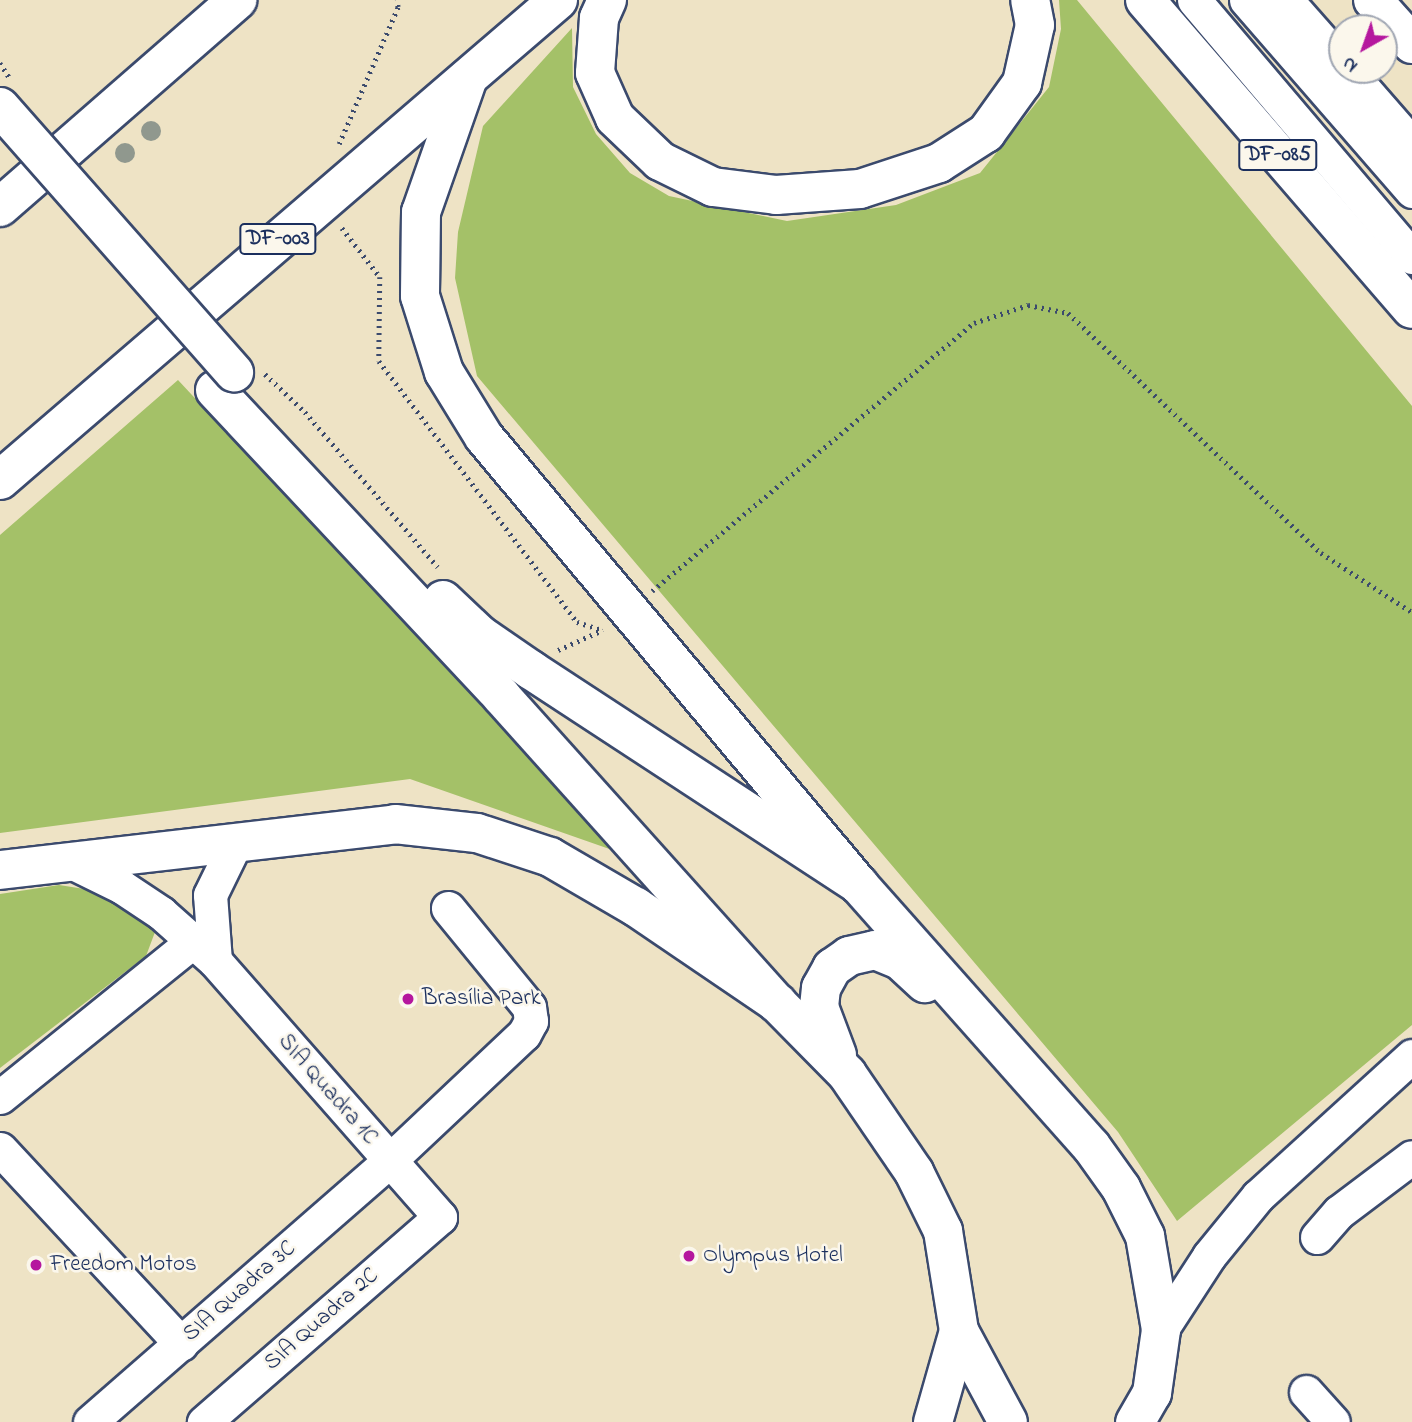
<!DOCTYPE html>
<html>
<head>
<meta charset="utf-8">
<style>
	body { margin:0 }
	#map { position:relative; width:1412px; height:1422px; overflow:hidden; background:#eee3c5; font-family:"Indie Flower",sans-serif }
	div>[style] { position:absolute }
	.green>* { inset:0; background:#a4c168 }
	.path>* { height:4.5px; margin-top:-2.25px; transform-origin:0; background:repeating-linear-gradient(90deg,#3b4a6d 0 2px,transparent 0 7px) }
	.roads { filter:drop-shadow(2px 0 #3b4a6d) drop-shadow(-2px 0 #3b4a6d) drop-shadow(0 2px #3b4a6d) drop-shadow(0 -2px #3b4a6d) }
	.minor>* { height:33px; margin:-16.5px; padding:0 16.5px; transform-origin:16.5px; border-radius:16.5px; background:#fff }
	.major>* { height:38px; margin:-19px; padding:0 19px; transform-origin:19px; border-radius:19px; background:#fff }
	.highway>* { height:38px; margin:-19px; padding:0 19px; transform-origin:19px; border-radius:19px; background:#fff }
	.bridges { filter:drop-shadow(2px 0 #3b4a6d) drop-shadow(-2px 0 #3b4a6d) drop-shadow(0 2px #3b4a6d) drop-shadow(0 -2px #3b4a6d) }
	.highway-bridge>* { height:38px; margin:-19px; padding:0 19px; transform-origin:19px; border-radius:19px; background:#fff }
	.trees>* { width:20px; height:20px; margin:-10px; border-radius:50%; background:#90988e }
	.dots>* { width:19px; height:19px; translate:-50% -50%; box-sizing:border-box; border:4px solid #fbf7ec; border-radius:50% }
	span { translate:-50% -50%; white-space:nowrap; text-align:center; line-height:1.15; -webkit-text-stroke:5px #fbf7ec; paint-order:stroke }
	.shield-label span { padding:2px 5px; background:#fbf7ec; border:2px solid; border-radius:5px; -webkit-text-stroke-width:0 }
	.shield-label { font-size:21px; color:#1b2f5e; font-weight:700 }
	.poi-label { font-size:23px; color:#1b2f5e }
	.left { translate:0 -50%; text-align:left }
	.street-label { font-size:23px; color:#1b2f5e }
	.north { position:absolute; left:1328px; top:14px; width:70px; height:70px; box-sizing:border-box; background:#fbf7ec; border:2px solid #a1a7b3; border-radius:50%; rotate:220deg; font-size:19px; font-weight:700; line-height:28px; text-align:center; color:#1b2f5e }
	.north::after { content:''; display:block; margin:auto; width:24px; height:32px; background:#b5179e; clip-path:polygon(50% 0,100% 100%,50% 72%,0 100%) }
</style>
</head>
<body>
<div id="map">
	<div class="green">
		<i style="clip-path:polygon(1059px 0,1077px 0,1412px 406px,1412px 1025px,1177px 1221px,1118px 1132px,477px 376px,455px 278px,458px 232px,483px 126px,572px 28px,573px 87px,596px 134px,630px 173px,669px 196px,787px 221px,896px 205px,980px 173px,1049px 87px,1061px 29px)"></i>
		<i style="clip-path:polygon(178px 380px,618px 852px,410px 779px,0 833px,0 535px)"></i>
		<i style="clip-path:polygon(59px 885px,123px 895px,155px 932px,146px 956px,0 1068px,0 894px)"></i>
	</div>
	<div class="path">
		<i style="left:0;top:63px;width:17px;rotate:57deg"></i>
		<i style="left:339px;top:144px;width:149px;rotate:-66.7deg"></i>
		<i style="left:398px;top:7px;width:7px;rotate:-106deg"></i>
		<i style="left:342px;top:228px;width:62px;rotate:52.2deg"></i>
		<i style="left:380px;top:277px;width:84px;rotate:90.7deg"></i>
		<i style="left:379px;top:361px;width:328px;rotate:52.8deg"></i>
		<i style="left:577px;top:622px;width:25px;rotate:18deg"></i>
		<i style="left:265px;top:374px;width:55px;rotate:43.5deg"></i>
		<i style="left:305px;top:412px;width:204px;rotate:49.4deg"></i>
		<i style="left:652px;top:591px;width:419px;rotate:-39.8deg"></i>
		<i style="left:974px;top:323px;width:57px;rotate:-18.4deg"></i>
		<i style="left:1028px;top:305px;width:41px;rotate:11.3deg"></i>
		<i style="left:1068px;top:313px;width:349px;rotate:43.5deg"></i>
		<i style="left:1321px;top:553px;width:108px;rotate:33deg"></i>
		<i style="left:558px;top:650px;width:49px;rotate:-24deg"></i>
	</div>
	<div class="roads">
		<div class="minor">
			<i style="left:1194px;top:0;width:337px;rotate:49.7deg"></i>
			<i style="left:1246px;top:0;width:253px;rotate:49deg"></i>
			<i style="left:69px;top:861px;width:59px;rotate:26.1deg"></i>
			<i style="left:122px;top:887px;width:47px;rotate:33.7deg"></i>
			<i style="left:161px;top:913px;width:72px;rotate:41.6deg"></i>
			<i style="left:215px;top:961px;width:341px;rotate:48.7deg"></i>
			<i style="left:440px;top:1217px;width:313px;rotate:139deg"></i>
			<i style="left:215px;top:961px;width:66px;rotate:-94.3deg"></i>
			<i style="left:210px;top:895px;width:57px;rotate:-63.9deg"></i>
			<i style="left:0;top:1097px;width:247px;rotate:-38.9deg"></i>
			<i style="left:0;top:1149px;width:266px;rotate:47.1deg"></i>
			<i style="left:1317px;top:1237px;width:33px;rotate:-49deg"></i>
			<i style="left:1339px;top:1212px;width:91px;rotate:-37deg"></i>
			<i style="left:1161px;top:1330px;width:88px;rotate:-57deg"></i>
			<i style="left:1209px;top:1256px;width:77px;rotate:-50.8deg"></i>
			<i style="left:1258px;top:1196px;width:208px;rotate:-42.3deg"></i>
			<i style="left:1306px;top:1392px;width:40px;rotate:48deg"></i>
			<i style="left:90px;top:1422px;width:397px;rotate:-41.1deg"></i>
			<i style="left:389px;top:1161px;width:185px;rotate:-43.3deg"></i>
			<i style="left:524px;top:1034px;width:15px;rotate:-62deg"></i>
			<i style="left:531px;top:1021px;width:14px;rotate:-98deg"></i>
			<i style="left:529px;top:1007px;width:128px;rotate:-129.3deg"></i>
		</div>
		<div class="major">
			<i style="left:1283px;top:0;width:89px;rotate:48.6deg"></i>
			<i style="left:1344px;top:70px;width:103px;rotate:48.9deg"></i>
			<i style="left:468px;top:78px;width:142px;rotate:109.3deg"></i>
			<i style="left:421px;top:212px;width:84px;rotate:90.7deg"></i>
			<i style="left:420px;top:296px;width:80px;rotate:72.5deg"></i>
			<i style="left:444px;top:372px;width:76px;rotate:58.4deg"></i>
			<i style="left:484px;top:437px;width:584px;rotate:50.07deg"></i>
			<i style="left:859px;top:885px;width:349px;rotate:48.4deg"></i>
			<i style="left:1091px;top:1146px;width:52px;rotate:54.5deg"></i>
			<i style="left:1121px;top:1188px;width:54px;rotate:63.4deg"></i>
			<i style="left:1145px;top:1236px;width:95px;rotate:80.3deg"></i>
			<i style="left:1161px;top:1330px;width:64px;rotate:98.1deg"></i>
			<i style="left:1152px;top:1393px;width:34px;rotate:120deg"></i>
			<i style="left:0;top:870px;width:398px;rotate:-6.6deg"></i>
			<i style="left:395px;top:824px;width:82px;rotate:6.3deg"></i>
			<i style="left:477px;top:833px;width:77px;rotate:18.2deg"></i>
			<i style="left:550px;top:857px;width:99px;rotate:30.2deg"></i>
			<i style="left:636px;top:907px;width:171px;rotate:34.2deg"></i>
			<i style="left:777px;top:1003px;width:100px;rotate:45.4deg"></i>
			<i style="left:847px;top:1074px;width:119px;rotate:55.6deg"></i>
			<i style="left:914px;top:1172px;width:66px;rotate:63.8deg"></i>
			<i style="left:943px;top:1231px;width:101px;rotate:80.9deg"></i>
			<i style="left:959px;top:1331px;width:95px;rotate:105.9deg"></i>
			<i style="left:837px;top:1055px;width:51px;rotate:-110.6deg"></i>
			<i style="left:819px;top:1007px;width:19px;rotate:-84deg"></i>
			<i style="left:821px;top:988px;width:23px;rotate:-61deg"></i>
			<i style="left:832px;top:968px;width:21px;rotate:-35deg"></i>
			<i style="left:849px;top:956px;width:27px;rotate:-13deg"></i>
			<i style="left:875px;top:950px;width:27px;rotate:22deg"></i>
			<i style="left:900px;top:960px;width:34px;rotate:43deg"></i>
			<i style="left:959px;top:1331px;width:103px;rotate:61.7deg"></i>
		</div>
		<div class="highway">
			<i style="left:607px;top:0;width:20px;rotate:114deg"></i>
			<i style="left:599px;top:18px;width:55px;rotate:94.2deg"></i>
			<i style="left:595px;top:73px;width:49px;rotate:66deg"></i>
			<i style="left:615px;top:118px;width:62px;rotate:43.7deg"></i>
			<i style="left:660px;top:161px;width:59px;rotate:26.1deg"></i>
			<i style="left:713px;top:187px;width:64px;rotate:7.2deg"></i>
			<i style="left:776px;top:195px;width:84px;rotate:-4.1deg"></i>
			<i style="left:860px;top:189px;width:83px;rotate:-18.2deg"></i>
			<i style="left:939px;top:163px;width:56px;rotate:-32.6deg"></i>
			<i style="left:986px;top:133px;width:62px;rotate:-54.2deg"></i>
			<i style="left:1022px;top:83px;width:59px;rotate:-77.4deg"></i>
			<i style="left:1035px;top:25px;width:25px;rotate:-101deg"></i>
			<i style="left:1145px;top:0;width:408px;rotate:49.2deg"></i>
			<i style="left:1373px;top:0;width:59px;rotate:48.4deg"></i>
			<i style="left:0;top:207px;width:315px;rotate:-41.1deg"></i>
			<i style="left:215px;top:390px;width:420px;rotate:46.9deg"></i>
			<i style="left:502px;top:697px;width:411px;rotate:48.1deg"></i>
			<i style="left:0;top:480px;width:736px;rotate:-40.7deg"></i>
			<i style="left:443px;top:600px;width:51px;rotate:43.4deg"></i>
			<i style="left:480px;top:635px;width:62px;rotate:34.5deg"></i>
			<i style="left:531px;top:670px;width:392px;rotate:33.2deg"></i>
		</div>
	</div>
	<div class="bridges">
		<div class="highway-bridge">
			<i style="left:0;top:107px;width:354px;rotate:48.6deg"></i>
		</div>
	</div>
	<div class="trees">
		<i style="left:151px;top:131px"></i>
		<i style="left:125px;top:153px"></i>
	</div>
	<div class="dots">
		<i style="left:408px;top:999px;background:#b5179e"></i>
		<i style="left:689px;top:1256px;background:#b5179e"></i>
		<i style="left:36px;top:1265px;background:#b5179e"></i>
	</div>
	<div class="shield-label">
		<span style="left:1278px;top:155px">DF-085</span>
		<span style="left:278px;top:239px">DF-003</span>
	</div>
	<div class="poi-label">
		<span class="left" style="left:422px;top:999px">Brasília Park</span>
		<span class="left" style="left:703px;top:1256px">Olympus Hotel</span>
		<span class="left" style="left:50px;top:1265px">Freedom Motos</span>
	</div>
	<div class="street-label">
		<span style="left:327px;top:1090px;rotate:49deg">SIA Quadra 1C</span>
		<span style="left:240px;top:1292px;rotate:-41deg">SIA Quadra 3C</span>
		<span style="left:322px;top:1320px;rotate:-41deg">SIA Quadra 2C</span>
	</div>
	<div class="north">N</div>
</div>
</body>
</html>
